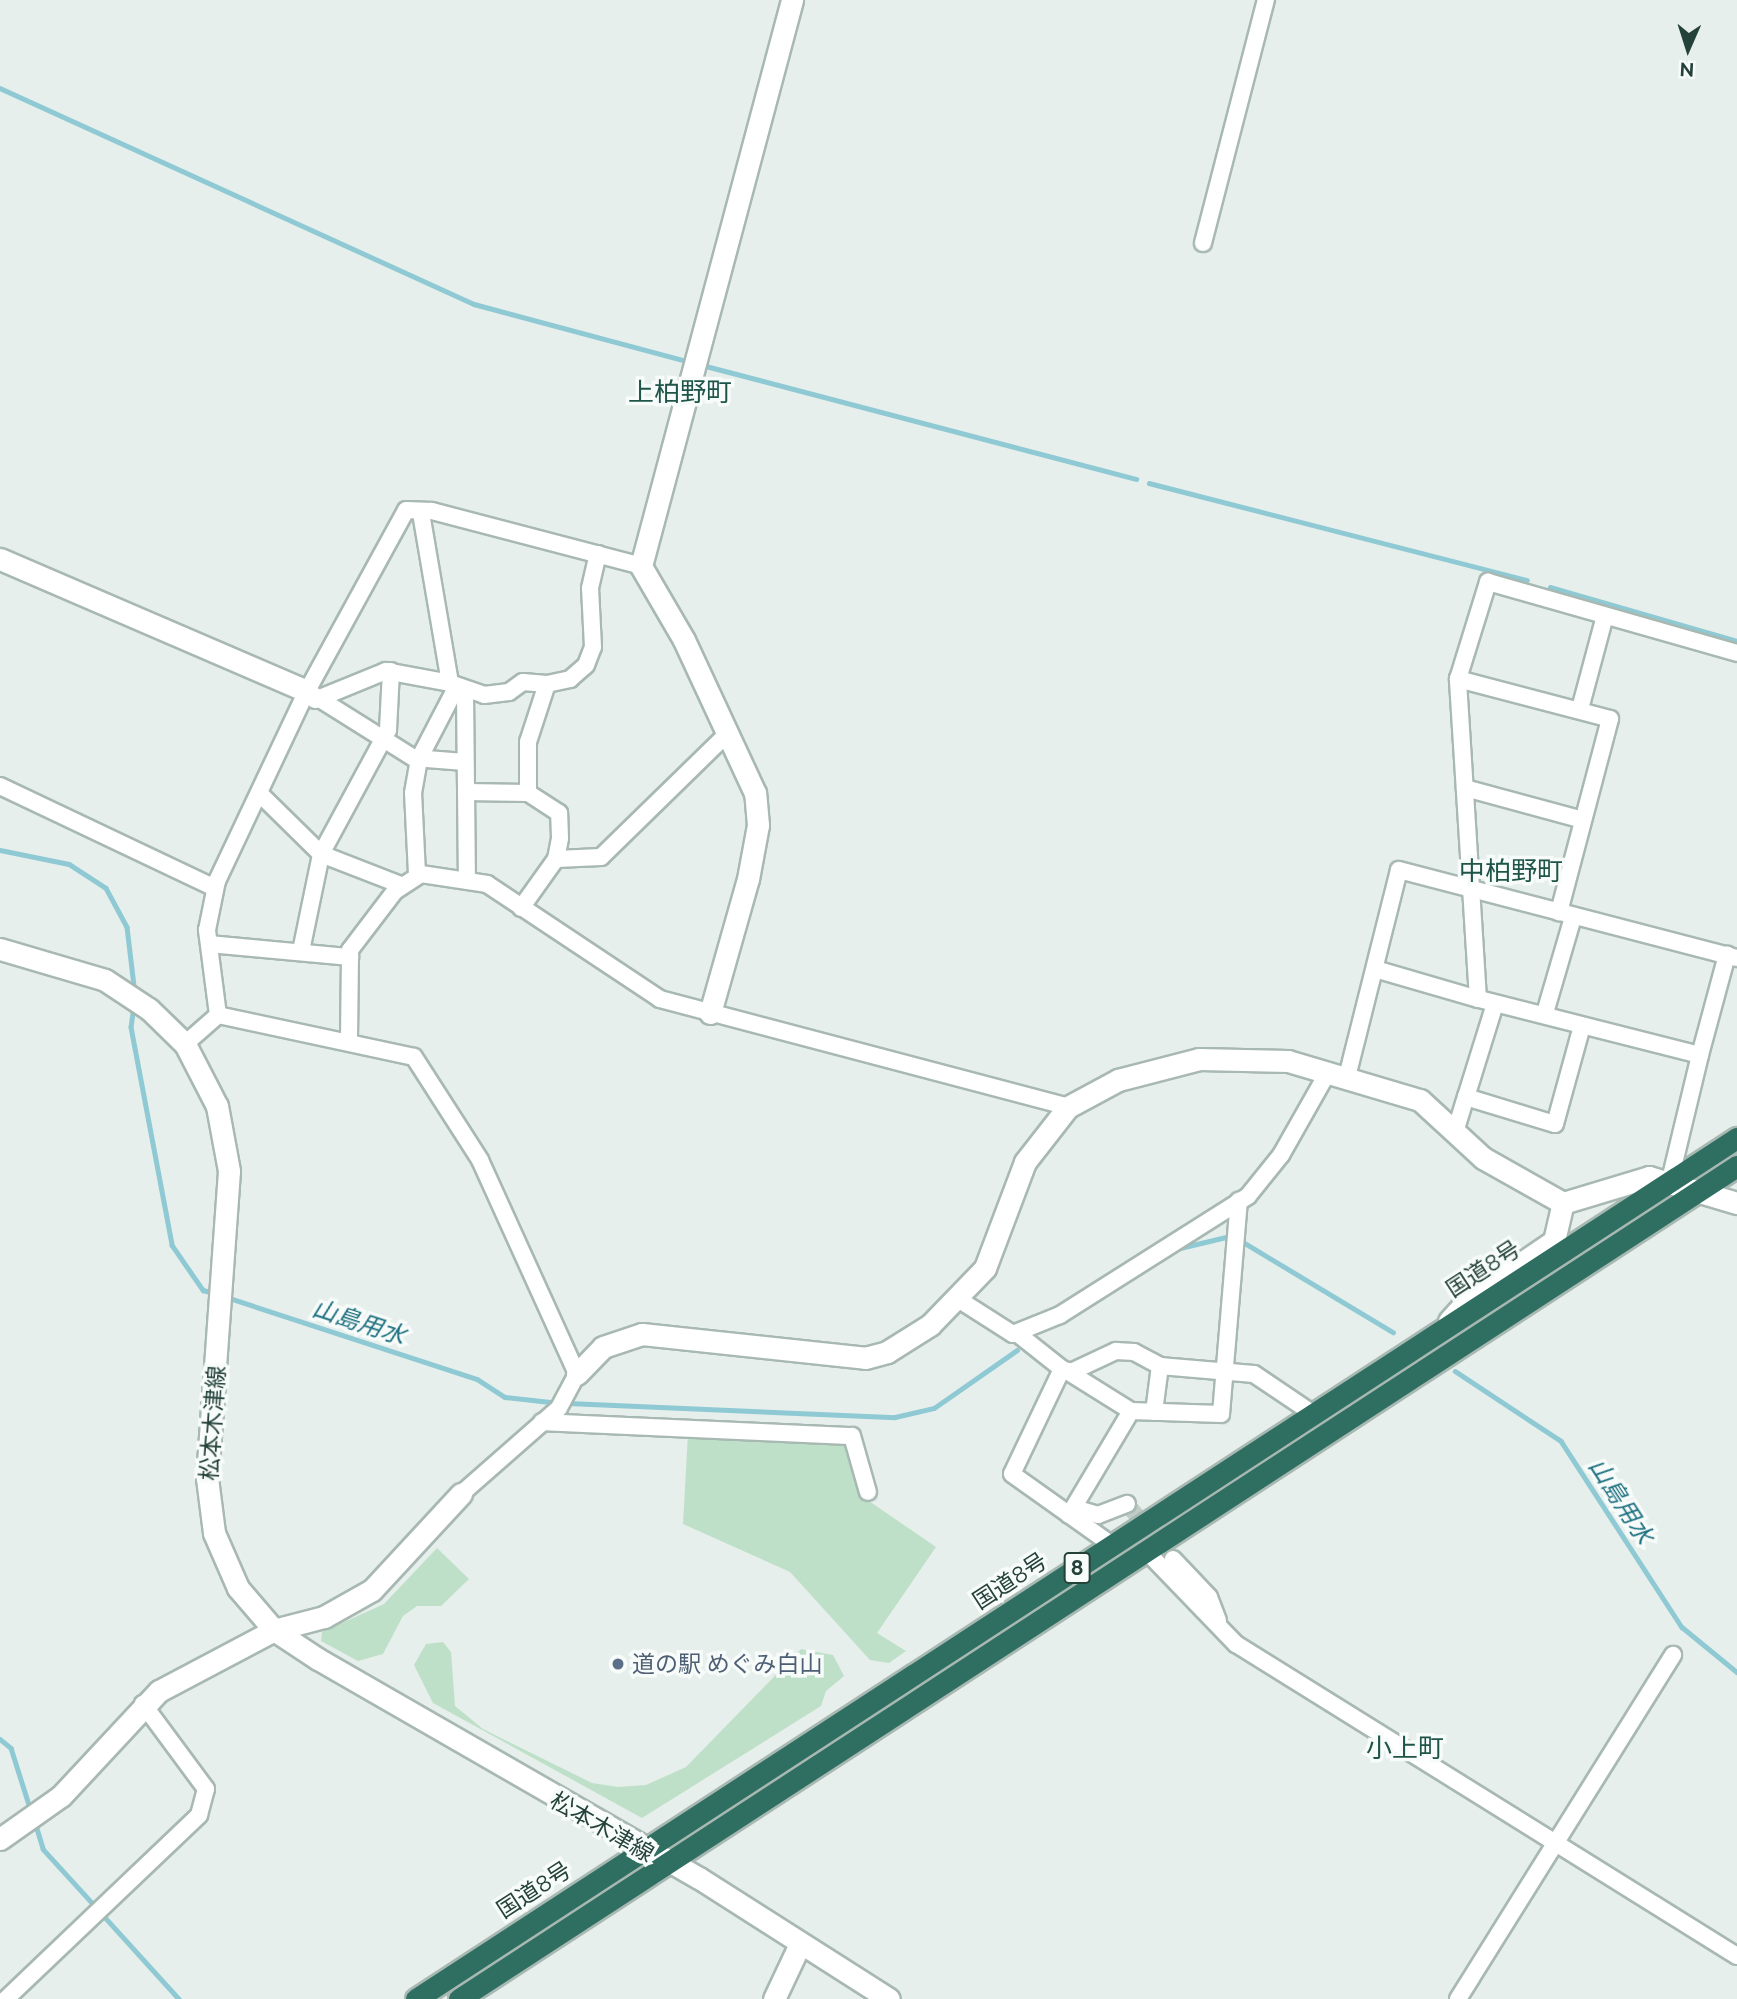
<!DOCTYPE html>
<html>
<head>
<meta charset="utf-8">
<style>
	body { margin:0 }
	#map { position:relative; width:1737px; height:1999px; overflow:hidden; background:#e6efeb; font-family:Raleway,"Noto Sans JP",sans-serif }
	div>[style] { position:absolute }
	.green>* { inset:0; background:#bfe0c8 }
	.stream>* { height:4.5px; margin:-2.25px; padding:0 2.25px; transform-origin:2.25px; border-radius:2.25px; background:#8ec9d4 }
	.street-tunnel>* { height:16px; margin-top:-8px; transform-origin:0; background:repeating-linear-gradient(90deg,#bfccc8 0 16px,transparent 0 24px) }
	.roads { filter:drop-shadow(2px 0 #a8b8b2) drop-shadow(-2px 0 #a8b8b2) drop-shadow(0 2px #a8b8b2) drop-shadow(0 -2px #a8b8b2) }
	.street>* { height:16px; margin:-8px; padding:0 8px; transform-origin:8px; border-radius:8px; background:#fff }
	.secondary>* { height:21px; margin:-10.5px; padding:0 10.5px; transform-origin:10.5px; border-radius:10.5px; background:#fff }
	.highway>* { height:21px; margin:-10.5px; padding:0 10.5px; transform-origin:10.5px; border-radius:10.5px; background:#2f6f62 }
	.dots>* { width:19px; height:19px; translate:-50% -50%; box-sizing:border-box; border:4px solid #f7fbf9; border-radius:50% }
	span { translate:-50% -50%; white-space:nowrap; text-align:center; line-height:1.15; -webkit-text-stroke:7px #f7fbf9; paint-order:stroke }
	.shield-label span { padding:2px 5px; background:#f7fbf9; border:2px solid; border-radius:5px; -webkit-text-stroke-width:0 }
	.shield-label { font-size:21px; color:#24423a; font-weight:700 }
	.street-label { font-size:23px; color:#24423a }
	.service-label { font-size:23px; color:#4e5e75 }
	.left { translate:0 -50%; text-align:left }
	.water-label { font-size:24px; color:#1c6f80; font-style:italic }
	.quarter-label { font-size:26px; color:#1f5548 }
	.north { position:absolute; left:1653px; top:14px; width:70px; height:70px; -webkit-text-stroke:5px #f7fbf9; paint-order:stroke; rotate:183deg; font-size:19px; font-weight:700; line-height:28px; text-align:center; color:#24423a }
	.north::after { content:''; display:block; margin:auto; width:24px; height:32px; background:#24423a; clip-path:polygon(50% 0,100% 100%,50% 72%,0 100%) }
</style>
</head>
<body>
<div id="map">
	<div class="green">
		<i style="clip-path:polygon(688px 1433px,849px 1445px,866px 1499px,936px 1547px,877px 1633px,906px 1651px,889px 1663px,870px 1660px,790px 1572px,683px 1524px)"></i>
		<i style="clip-path:polygon(437px 1548px,469px 1579px,441px 1606px,417px 1606px,403px 1616px,383px 1654px,358px 1661px,321px 1641px,322px 1632px,384px 1604px)"></i>
		<i style="clip-path:polygon(443px 1642px,451px 1652px,455px 1706px,483px 1729px,592px 1783px,618px 1787px,646px 1785px,686px 1767px,801px 1649px,833px 1655px,844px 1676px,826px 1691px,821px 1706px,642px 1818px,433px 1703px,414px 1665px,426px 1644px)"></i>
	</div>
	<div class="stream">
		<i style="left:0;top:88px;width:521px;rotate:24.5deg"></i>
		<i style="left:474px;top:304px;width:224px;rotate:15deg"></i>
		<i style="left:702px;top:365px;width:449px;rotate:14.7deg"></i>
		<i style="left:1149px;top:483px;width:390px;rotate:14.4deg"></i>
		<i style="left:1550px;top:587px;width:195px;rotate:16.1deg"></i>
		<i style="left:0;top:850px;width:70px;rotate:11.5deg"></i>
		<i style="left:69px;top:864px;width:44px;rotate:33deg"></i>
		<i style="left:106px;top:888px;width:44px;rotate:61.7deg"></i>
		<i style="left:127px;top:927px;width:67px;rotate:83.2deg"></i>
		<i style="left:134px;top:1006px;width:21px;rotate:98deg"></i>
		<i style="left:131px;top:1027px;width:222px;rotate:79.3deg"></i>
		<i style="left:172px;top:1245px;width:55px;rotate:55.4deg"></i>
		<i style="left:203px;top:1290px;width:11px;rotate:15deg"></i>
		<i style="left:1243px;top:1242px;width:175px;rotate:31deg"></i>
		<i style="left:1180px;top:1248px;width:47px;rotate:-13.4deg"></i>
		<i style="left:226px;top:1297px;width:264px;rotate:18.1deg"></i>
		<i style="left:477px;top:1379px;width:33px;rotate:33deg"></i>
		<i style="left:505px;top:1397px;width:54px;rotate:6.3deg"></i>
		<i style="left:1455px;top:1371px;width:127px;rotate:33.4deg"></i>
		<i style="left:1561px;top:1441px;width:222px;rotate:57deg"></i>
		<i style="left:1682px;top:1627px;width:71px;rotate:39.3deg"></i>
		<i style="left:568px;top:1403px;width:327px;rotate:2.5deg"></i>
		<i style="left:895px;top:1417px;width:40px;rotate:-13deg"></i>
		<i style="left:934px;top:1408px;width:101px;rotate:-34.9deg"></i>
		<i style="left:0;top:1739px;width:14px;rotate:39deg"></i>
		<i style="left:11px;top:1748px;width:66px;rotate:72.4deg"></i>
		<i style="left:35px;top:1822px;width:28px;rotate:73deg"></i>
		<i style="left:43px;top:1849px;width:79px;rotate:47.6deg"></i>
		<i style="left:102px;top:1914px;width:115px;rotate:47.8deg"></i>
	</div>
	<div class="street-tunnel">
		<i style="left:1127px;top:1504px;width:72px;rotate:50.1deg"></i>
	</div>
	<div class="roads">
		<div class="street">
			<i style="left:1203px;top:243px;width:251px;rotate:-75.5deg"></i>
			<i style="left:421px;top:513px;width:172px;rotate:80.3deg"></i>
			<i style="left:450px;top:683px;width:36px;rotate:19deg"></i>
			<i style="left:484px;top:695px;width:25px;rotate:-7deg"></i>
			<i style="left:509px;top:692px;width:17px;rotate:-36deg"></i>
			<i style="left:523px;top:682px;width:24px;rotate:5deg"></i>
			<i style="left:1458px;top:679px;width:157px;rotate:14.7deg"></i>
			<i style="left:1610px;top:719px;width:200px;rotate:104.8deg"></i>
			<i style="left:307px;top:691px;width:126px;rotate:32.1deg"></i>
			<i style="left:414px;top:758px;width:51px;rotate:4.5deg"></i>
			<i style="left:465px;top:693px;width:185px;rotate:89.4deg"></i>
			<i style="left:315px;top:700px;width:77px;rotate:-22.2deg"></i>
			<i style="left:386px;top:671px;width:65px;rotate:10.6deg"></i>
			<i style="left:1580px;top:709px;width:96px;rotate:-75deg"></i>
			<i style="left:0;top:786px;width:238px;rotate:25.4deg"></i>
			<i style="left:1465px;top:788px;width:122px;rotate:15.2deg"></i>
			<i style="left:466px;top:792px;width:62px;rotate:0.9deg"></i>
			<i style="left:259px;top:793px;width:87px;rotate:44.5deg"></i>
			<i style="left:321px;top:854px;width:86px;rotate:21.2deg"></i>
			<i style="left:556px;top:859px;width:45px;rotate:-2.5deg"></i>
			<i style="left:601px;top:857px;width:177px;rotate:-44.3deg"></i>
			<i style="left:417px;top:874px;width:81px;rotate:-92.8deg"></i>
			<i style="left:413px;top:793px;width:35px;rotate:-80deg"></i>
			<i style="left:419px;top:759px;width:80px;rotate:-62.5deg"></i>
			<i style="left:521px;top:908px;width:60px;rotate:-54.5deg"></i>
			<i style="left:556px;top:859px;width:21px;rotate:-79deg"></i>
			<i style="left:560px;top:838px;width:25px;rotate:-92deg"></i>
			<i style="left:559px;top:813px;width:37px;rotate:-147deg"></i>
			<i style="left:528px;top:793px;width:51px;rotate:-90deg"></i>
			<i style="left:528px;top:742px;width:61px;rotate:-71.9deg"></i>
			<i style="left:547px;top:684px;width:24px;rotate:-12deg"></i>
			<i style="left:570px;top:679px;width:21px;rotate:-41deg"></i>
			<i style="left:586px;top:665px;width:19px;rotate:-69deg"></i>
			<i style="left:593px;top:647px;width:59px;rotate:-92.9deg"></i>
			<i style="left:590px;top:588px;width:35px;rotate:-77deg"></i>
			<i style="left:209px;top:944px;width:142px;rotate:5.3deg"></i>
			<i style="left:301px;top:951px;width:99px;rotate:-78.3deg"></i>
			<i style="left:321px;top:854px;width:141px;rotate:-61.6deg"></i>
			<i style="left:388px;top:730px;width:59px;rotate:-87.1deg"></i>
			<i style="left:1375px;top:969px;width:107px;rotate:16.2deg"></i>
			<i style="left:1545px;top:1013px;width:100px;rotate:-73.7deg"></i>
			<i style="left:218px;top:1015px;width:86px;rotate:-97.4deg"></i>
			<i style="left:207px;top:930px;width:50px;rotate:-78.5deg"></i>
			<i style="left:217px;top:881px;width:210px;rotate:-64.7deg"></i>
			<i style="left:307px;top:691px;width:206px;rotate:-61.3deg"></i>
			<i style="left:406px;top:510px;width:26px;rotate:2deg"></i>
			<i style="left:432px;top:511px;width:216px;rotate:14.7deg"></i>
			<i style="left:218px;top:1015px;width:200px;rotate:12.1deg"></i>
			<i style="left:414px;top:1057px;width:122px;rotate:57.3deg"></i>
			<i style="left:480px;top:1160px;width:235px;rotate:65.6deg"></i>
			<i style="left:577px;top:1374px;width:38px;rotate:118deg"></i>
			<i style="left:559px;top:1408px;width:130px;rotate:138.7deg"></i>
			<i style="left:349px;top:1038px;width:88px;rotate:-89.3deg"></i>
			<i style="left:350px;top:950px;width:74px;rotate:-52.7deg"></i>
			<i style="left:395px;top:891px;width:31px;rotate:-33deg"></i>
			<i style="left:421px;top:874px;width:67px;rotate:8.6deg"></i>
			<i style="left:487px;top:884px;width:208px;rotate:33.6deg"></i>
			<i style="left:660px;top:999px;width:422px;rotate:14.8deg"></i>
			<i style="left:185px;top:1044px;width:44px;rotate:-41.3deg"></i>
			<i style="left:1700px;top:1055px;width:104px;rotate:-74.9deg"></i>
			<i style="left:1347px;top:1077px;width:213px;rotate:-75.9deg"></i>
			<i style="left:1399px;top:870px;width:349px;rotate:14.6deg"></i>
			<i style="left:1466px;top:1097px;width:97px;rotate:-72.7deg"></i>
			<i style="left:1456px;top:1129px;width:34px;rotate:-73deg"></i>
			<i style="left:1466px;top:1097px;width:93px;rotate:16.9deg"></i>
			<i style="left:1555px;top:1124px;width:102px;rotate:-74.6deg"></i>
			<i style="left:1670px;top:1180px;width:129px;rotate:-76.5deg"></i>
			<i style="left:1700px;top:1055px;width:229px;rotate:-165.8deg"></i>
			<i style="left:1478px;top:999px;width:321px;rotate:-93.6deg"></i>
			<i style="left:1458px;top:679px;width:102px;rotate:-72.8deg"></i>
			<i style="left:1488px;top:582px;width:259px;rotate:15.9deg"></i>
			<i style="left:958px;top:1299px;width:65px;rotate:32.5deg"></i>
			<i style="left:1013px;top:1334px;width:51px;rotate:-22deg"></i>
			<i style="left:1060px;top:1315px;width:222px;rotate:-32.3deg"></i>
			<i style="left:1248px;top:1196px;width:53px;rotate:-51.2deg"></i>
			<i style="left:1281px;top:1155px;width:95px;rotate:-60.5deg"></i>
			<i style="left:1018px;top:1334px;width:56px;rotate:38.5deg"></i>
			<i style="left:1062px;top:1369px;width:116px;rotate:115.5deg"></i>
			<i style="left:1012px;top:1474px;width:123px;rotate:35.4deg"></i>
			<i style="left:1062px;top:1369px;width:9px;rotate:18deg"></i>
			<i style="left:1071px;top:1372px;width:50px;rotate:-25deg"></i>
			<i style="left:1116px;top:1351px;width:18px;rotate:3deg"></i>
			<i style="left:1134px;top:1352px;width:30px;rotate:28deg"></i>
			<i style="left:1160px;top:1366px;width:94px;rotate:4.9deg"></i>
			<i style="left:1254px;top:1374px;width:70px;rotate:33.9deg"></i>
			<i style="left:1067px;top:1371px;width:75px;rotate:32deg"></i>
			<i style="left:1154px;top:1412px;width:46px;rotate:-82.6deg"></i>
			<i style="left:542px;top:1422px;width:310px;rotate:2.6deg"></i>
			<i style="left:852px;top:1436px;width:58px;rotate:74.1deg"></i>
			<i style="left:1074px;top:1508px;width:25px;rotate:16deg"></i>
			<i style="left:1098px;top:1515px;width:31px;rotate:-21deg"></i>
			<i style="left:1069px;top:1515px;width:121px;rotate:-59.2deg"></i>
			<i style="left:1131px;top:1411px;width:90px;rotate:1.9deg"></i>
			<i style="left:1221px;top:1414px;width:214px;rotate:-85.2deg"></i>
			<i style="left:1148px;top:1553px;width:127px;rotate:46deg"></i>
			<i style="left:1236px;top:1644px;width:590px;rotate:31.91deg"></i>
			<i style="left:1173px;top:1559px;width:52px;rotate:46.5deg"></i>
			<i style="left:1209px;top:1597px;width:25px;rotate:69deg"></i>
			<i style="left:6px;top:1999px;width:267px;rotate:-43.6deg"></i>
			<i style="left:199px;top:1815px;width:27px;rotate:-75deg"></i>
			<i style="left:206px;top:1789px;width:106px;rotate:-126.5deg"></i>
			<i style="left:1458px;top:1999px;width:406px;rotate:-58deg"></i>
		</div>
		<div class="secondary">
			<i style="left:0;top:559px;width:334px;rotate:23.3deg"></i>
			<i style="left:0;top:949px;width:109px;rotate:16.4deg"></i>
			<i style="left:105px;top:980px;width:53px;rotate:33.4deg"></i>
			<i style="left:149px;top:1009px;width:50px;rotate:44.2deg"></i>
			<i style="left:185px;top:1044px;width:70px;rotate:62.7deg"></i>
			<i style="left:217px;top:1106px;width:66px;rotate:79.5deg"></i>
			<i style="left:229px;top:1171px;width:308px;rotate:94.1deg"></i>
			<i style="left:207px;top:1478px;width:55px;rotate:82.7deg"></i>
			<i style="left:214px;top:1533px;width:60px;rotate:66.4deg"></i>
			<i style="left:238px;top:1588px;width:55px;rotate:49.4deg"></i>
			<i style="left:274px;top:1630px;width:53px;rotate:33.4deg"></i>
			<i style="left:318px;top:1659px;width:439px;rotate:29.9deg"></i>
			<i style="left:699px;top:1878px;width:225px;rotate:32.5deg"></i>
			<i style="left:710px;top:1013px;width:139px;rotate:-74.2deg"></i>
			<i style="left:748px;top:879px;width:55px;rotate:-79.5deg"></i>
			<i style="left:758px;top:825px;width:32px;rotate:-95deg"></i>
			<i style="left:755px;top:793px;width:169px;rotate:-114.9deg"></i>
			<i style="left:684px;top:640px;width:86px;rotate:-120.2deg"></i>
			<i style="left:641px;top:566px;width:586px;rotate:-75.06deg"></i>
			<i style="left:1449px;top:1321px;width:31px;rotate:-48deg"></i>
			<i style="left:1470px;top:1298px;width:102px;rotate:-34.2deg"></i>
			<i style="left:1554px;top:1241px;width:39px;rotate:-77deg"></i>
			<i style="left:577px;top:1374px;width:37px;rotate:-46deg"></i>
			<i style="left:603px;top:1347px;width:41px;rotate:-18.4deg"></i>
			<i style="left:642px;top:1334px;width:224px;rotate:6.1deg"></i>
			<i style="left:865px;top:1358px;width:23px;rotate:-15deg"></i>
			<i style="left:887px;top:1352px;width:51px;rotate:-32.1deg"></i>
			<i style="left:930px;top:1325px;width:79px;rotate:-46deg"></i>
			<i style="left:985px;top:1268px;width:113px;rotate:-69.3deg"></i>
			<i style="left:1025px;top:1162px;width:70px;rotate:-52deg"></i>
			<i style="left:1068px;top:1107px;width:57px;rotate:-28.4deg"></i>
			<i style="left:1118px;top:1080px;width:84px;rotate:-14.5deg"></i>
			<i style="left:1199px;top:1059px;width:89px;rotate:1.3deg"></i>
			<i style="left:1288px;top:1061px;width:138px;rotate:16.5deg"></i>
			<i style="left:1420px;top:1100px;width:86px;rotate:42.6deg"></i>
			<i style="left:1483px;top:1158px;width:92px;rotate:29.4deg"></i>
			<i style="left:1563px;top:1203px;width:90px;rotate:-16.8deg"></i>
			<i style="left:1649px;top:1177px;width:92px;rotate:16.5deg"></i>
			<i style="left:0;top:1839px;width:75px;rotate:-35.2deg"></i>
			<i style="left:61px;top:1796px;width:144px;rotate:-47deg"></i>
			<i style="left:159px;top:1691px;width:130px;rotate:-27.9deg"></i>
			<i style="left:274px;top:1630px;width:52px;rotate:-14.6deg"></i>
			<i style="left:324px;top:1617px;width:55px;rotate:-29.4deg"></i>
			<i style="left:372px;top:1590px;width:131px;rotate:-47.2deg"></i>
			<i style="left:774px;top:1999px;width:61px;rotate:-64.7deg"></i>
		</div>
		<div class="highway">
			<i style="left:416px;top:1999px;width:1577px;rotate:-33.1deg"></i>
			<i style="left:459px;top:1999px;width:1526px;rotate:-33.1deg"></i>
		</div>
	</div>
	<div class="dots">
		<i style="left:618px;top:1664px;background:#5c6f8a"></i>
	</div>
	<div class="shield-label">
		<span style="left:1077px;top:1568px">8</span>
	</div>
	<div class="street-label">
		<span style="left:1483px;top:1269px;rotate:-33deg">国道8号</span>
		<span style="left:213px;top:1423px;rotate:-86deg">松本木津線</span>
		<span style="left:1010px;top:1581px;rotate:-33deg">国道8号</span>
		<span style="left:602px;top:1827px;rotate:30deg">松本木津線</span>
		<span style="left:534px;top:1890px;rotate:-33deg">国道8号</span>
	</div>
	<div class="service-label">
		<span class="left" style="left:632px;top:1664px">道の駅 めぐみ白山</span>
	</div>
	<div class="water-label">
		<span style="left:359px;top:1322px;rotate:18deg">山島用水</span>
		<span style="left:1621px;top:1501px;rotate:57deg">山島用水</span>
	</div>
	<div class="quarter-label">
		<span style="left:680px;top:393px">上柏野町</span>
		<span style="left:1511px;top:872px">中柏野町</span>
		<span style="left:1405px;top:1749px">小上町</span>
	</div>
	<div class="north">N</div>
</div>
</body>
</html>
